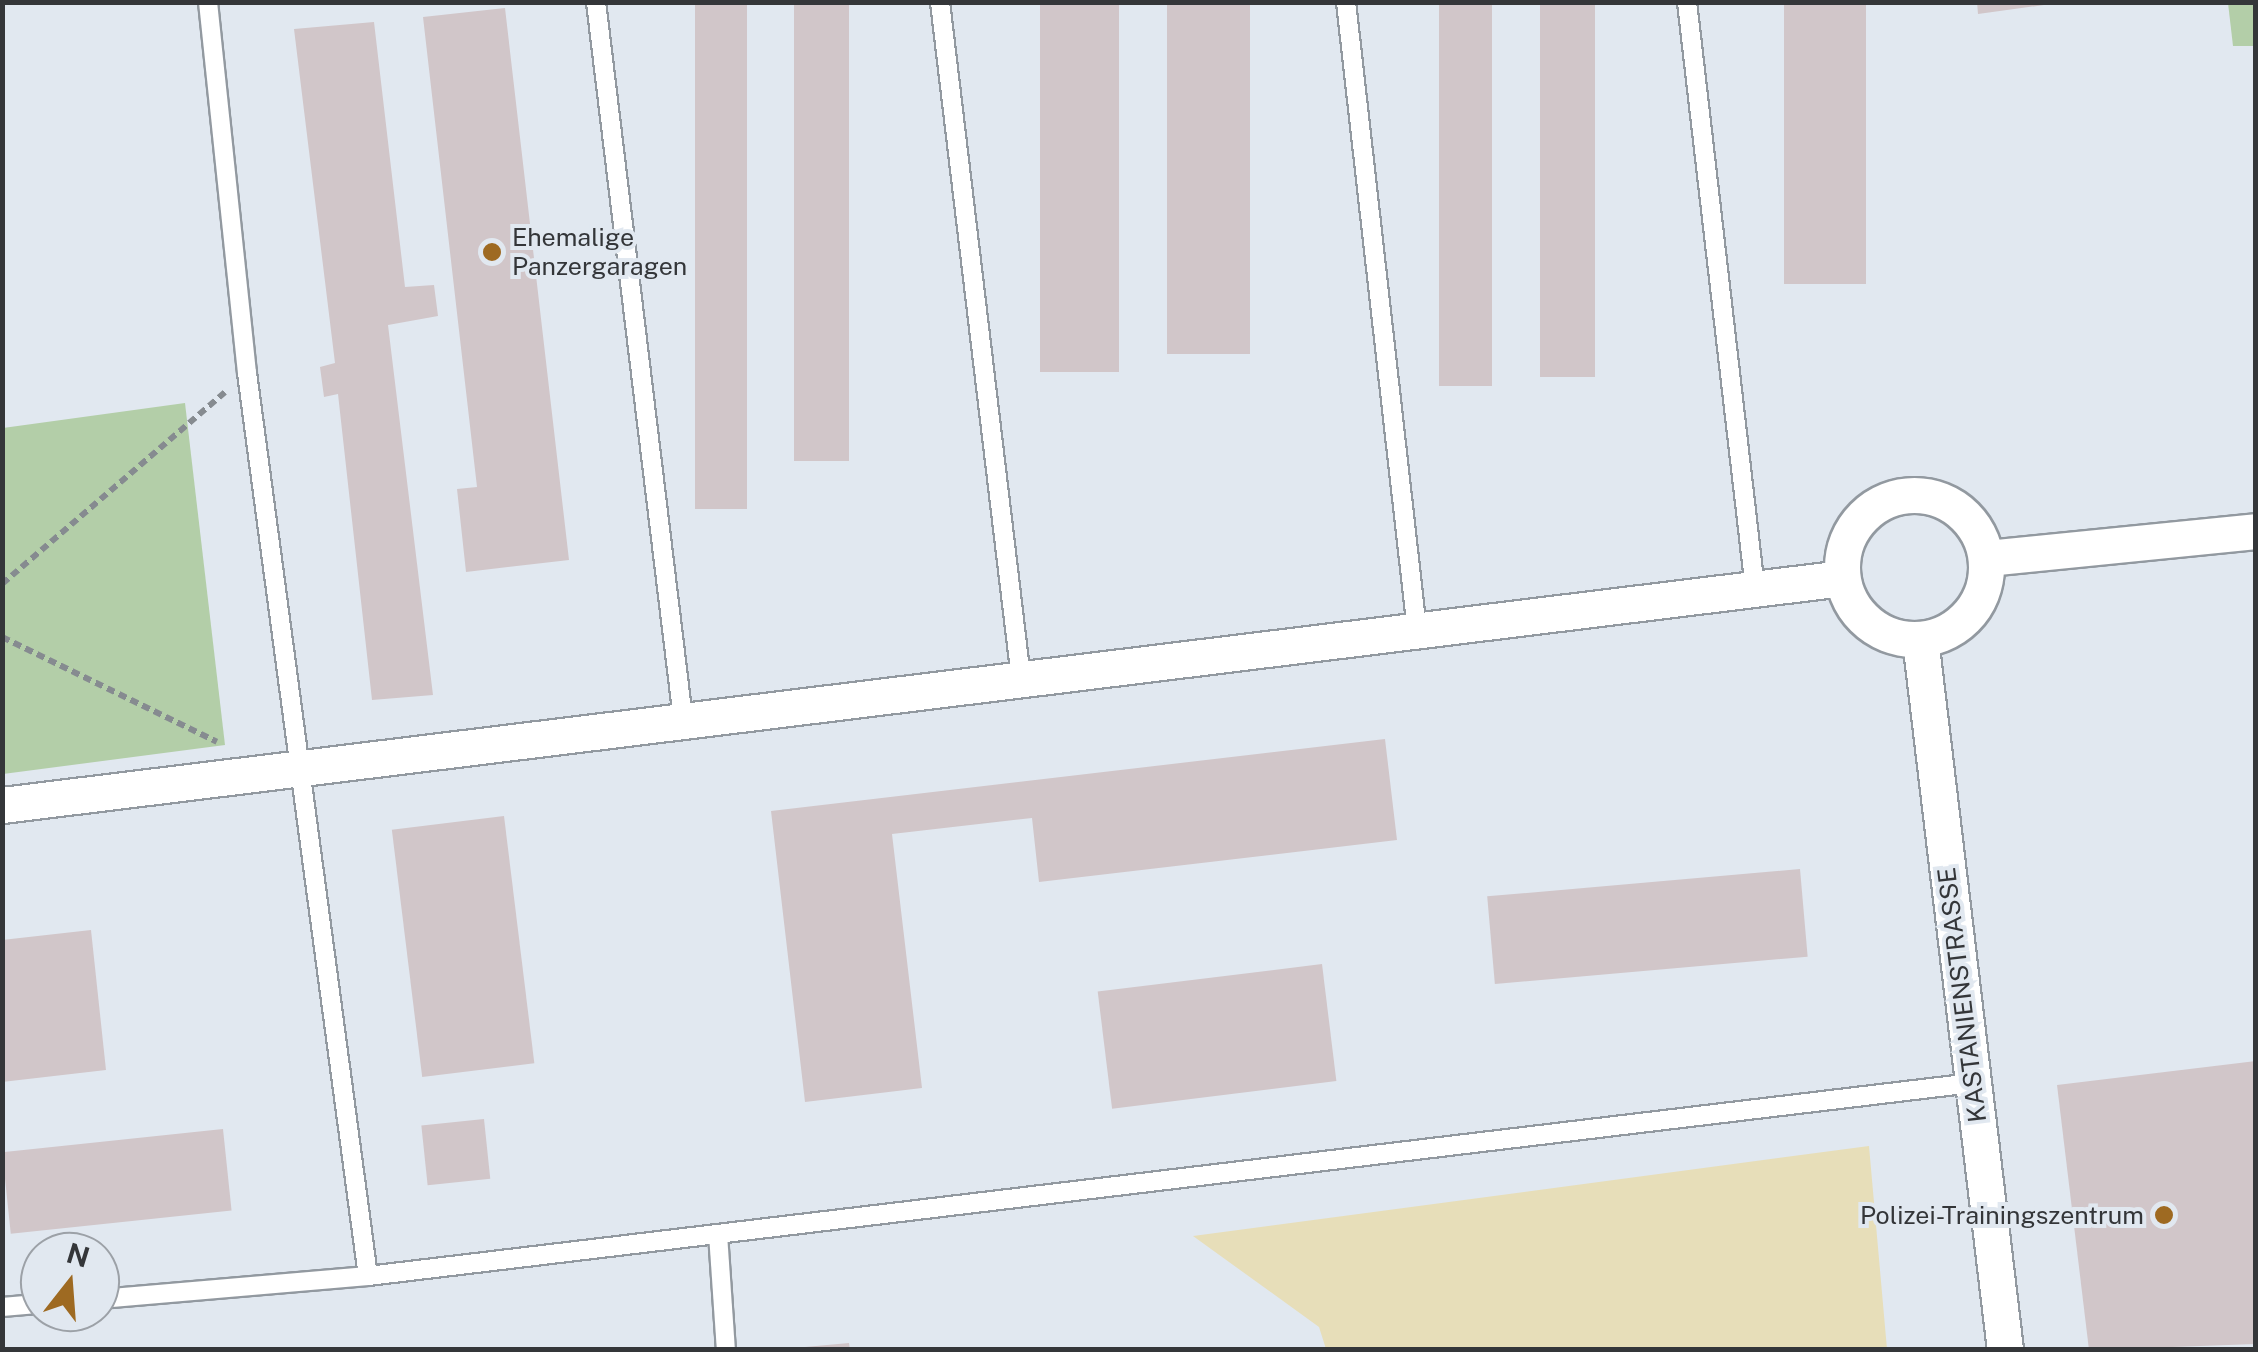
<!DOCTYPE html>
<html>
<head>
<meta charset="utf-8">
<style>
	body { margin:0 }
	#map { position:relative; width:2258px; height:1352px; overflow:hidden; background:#e1e8f0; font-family:"Public Sans",sans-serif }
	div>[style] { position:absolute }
	.green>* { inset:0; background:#b3cea8 }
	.sand>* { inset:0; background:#e7deb9 }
	.building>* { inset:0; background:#d1c6c9; transform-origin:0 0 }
	.path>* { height:6px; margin-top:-3px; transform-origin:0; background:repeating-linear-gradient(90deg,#868b90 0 8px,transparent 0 13px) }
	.roads { filter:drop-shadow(2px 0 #9299a0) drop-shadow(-2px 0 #9299a0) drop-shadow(0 2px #9299a0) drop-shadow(0 -2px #9299a0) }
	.service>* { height:18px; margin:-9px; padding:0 9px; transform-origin:9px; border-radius:9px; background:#fff }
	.minor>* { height:35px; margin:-17.5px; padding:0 17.5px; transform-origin:17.5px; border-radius:17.5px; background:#fff }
	.minor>.ring { margin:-17.5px; padding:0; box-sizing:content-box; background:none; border:35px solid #fff; border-radius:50% }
	.dots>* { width:28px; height:28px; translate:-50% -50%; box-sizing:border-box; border:5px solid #e1e8f0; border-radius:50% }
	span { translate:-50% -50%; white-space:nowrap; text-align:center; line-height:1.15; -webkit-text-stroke:8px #e1e8f0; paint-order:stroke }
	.poi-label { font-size:25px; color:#343639 }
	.left { translate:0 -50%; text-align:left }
	.right { translate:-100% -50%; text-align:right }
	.street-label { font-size:25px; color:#343639 }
	.frame { position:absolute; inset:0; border:5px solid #343639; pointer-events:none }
	.north { position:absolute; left:20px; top:1232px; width:100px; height:100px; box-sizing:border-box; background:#e1e8f0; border:2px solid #9ca1a7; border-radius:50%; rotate:17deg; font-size:28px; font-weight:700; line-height:40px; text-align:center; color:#343639 }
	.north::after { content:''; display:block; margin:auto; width:35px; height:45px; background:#9e6a22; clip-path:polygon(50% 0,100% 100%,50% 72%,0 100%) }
</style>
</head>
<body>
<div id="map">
	<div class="green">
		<i style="clip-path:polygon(2228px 3px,2255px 3px,2255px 46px,2233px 46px)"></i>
		<i style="clip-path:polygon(185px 403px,225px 745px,3px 774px,3px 428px)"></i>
	</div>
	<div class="sand">
		<i style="clip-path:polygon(1869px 1146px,1887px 1349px,1326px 1349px,1319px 1327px,1193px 1236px)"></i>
	</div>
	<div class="building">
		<i style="left:695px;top:2px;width:52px;height:507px"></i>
		<i style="left:794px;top:2px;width:55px;height:459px"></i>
		<i style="left:1040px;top:2px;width:79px;height:370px"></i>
		<i style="left:1167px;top:2px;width:83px;height:352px"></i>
		<i style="left:1439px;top:2px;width:53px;height:384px"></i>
		<i style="left:1540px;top:2px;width:55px;height:375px"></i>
		<i style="left:1784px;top:2px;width:82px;height:282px"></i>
		<i style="clip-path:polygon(1977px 2px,2044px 2px,2044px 5px,1978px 14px)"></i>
		<i style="clip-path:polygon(505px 8px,569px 560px,466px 572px,457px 489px,477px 487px,423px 17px)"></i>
		<i style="clip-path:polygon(374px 22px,405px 287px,434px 285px,438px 316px,388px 325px,433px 695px,372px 700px,338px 394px,324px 397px,320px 367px,335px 363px,294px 29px)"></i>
		<i style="clip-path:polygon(1385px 739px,1397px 840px,1039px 882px,1032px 818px,892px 834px,922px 1088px,805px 1102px,771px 811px)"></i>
		<i style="left:504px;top:816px;width:249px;height:113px;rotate:83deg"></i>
		<i style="left:1800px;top:869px;width:88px;height:314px;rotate:85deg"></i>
		<i style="clip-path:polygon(91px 930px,106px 1070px,2px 1082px,2px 940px)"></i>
		<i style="left:1322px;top:964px;width:118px;height:226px;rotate:83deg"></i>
		<i style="clip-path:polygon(2256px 1061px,2256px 1344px,2089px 1350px,2057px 1085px)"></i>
		<i style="left:484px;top:1119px;width:60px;height:63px;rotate:84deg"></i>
		<i style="left:223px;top:1129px;width:82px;height:222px;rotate:84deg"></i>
		<i style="clip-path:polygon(849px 1343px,850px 1350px,805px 1350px,805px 1347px)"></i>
	</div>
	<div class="path">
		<i style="left:2px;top:584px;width:294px;rotate:-40.7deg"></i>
		<i style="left:2px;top:637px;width:239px;rotate:26deg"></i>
	</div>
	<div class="roads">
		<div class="service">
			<i style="left:208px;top:2px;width:373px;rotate:84deg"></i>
			<i style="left:247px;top:373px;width:911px;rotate:82.37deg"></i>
			<i style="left:596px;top:2px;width:722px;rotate:83.08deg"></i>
			<i style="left:940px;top:2px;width:681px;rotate:83.17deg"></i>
			<i style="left:1346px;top:2px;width:632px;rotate:83.55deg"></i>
			<i style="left:1687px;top:2px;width:591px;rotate:83.39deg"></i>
			<i style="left:718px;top:1234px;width:116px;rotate:86.1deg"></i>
			<i style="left:100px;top:1299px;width:269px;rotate:-4.9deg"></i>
			<i style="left:368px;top:1276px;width:1617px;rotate:-6.86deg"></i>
			<i style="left:2px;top:1307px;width:38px;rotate:-5deg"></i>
		</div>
		<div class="minor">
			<i class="ring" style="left:1842px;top:495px;width:109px;height:109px"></i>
			<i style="left:1987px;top:558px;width:270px;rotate:-5.7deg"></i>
			<i style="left:1920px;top:639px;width:716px;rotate:83.18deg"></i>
			<i style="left:2px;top:805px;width:1854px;rotate:-7.03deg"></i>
		</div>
	</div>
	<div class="dots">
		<i style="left:492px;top:252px;background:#9e6a22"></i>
		<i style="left:2164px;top:1215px;background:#9e6a22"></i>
	</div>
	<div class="poi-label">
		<span class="left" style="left:512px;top:252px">Ehemalige<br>Panzergaragen</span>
		<span class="right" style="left:2144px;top:1215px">Polizei-Trainingszentrum</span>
	</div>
	<div class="street-label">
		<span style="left:1962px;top:995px;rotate:-97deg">KASTANIENSTRASSE</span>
	</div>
	<div class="frame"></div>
	<div class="north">N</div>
</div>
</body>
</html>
